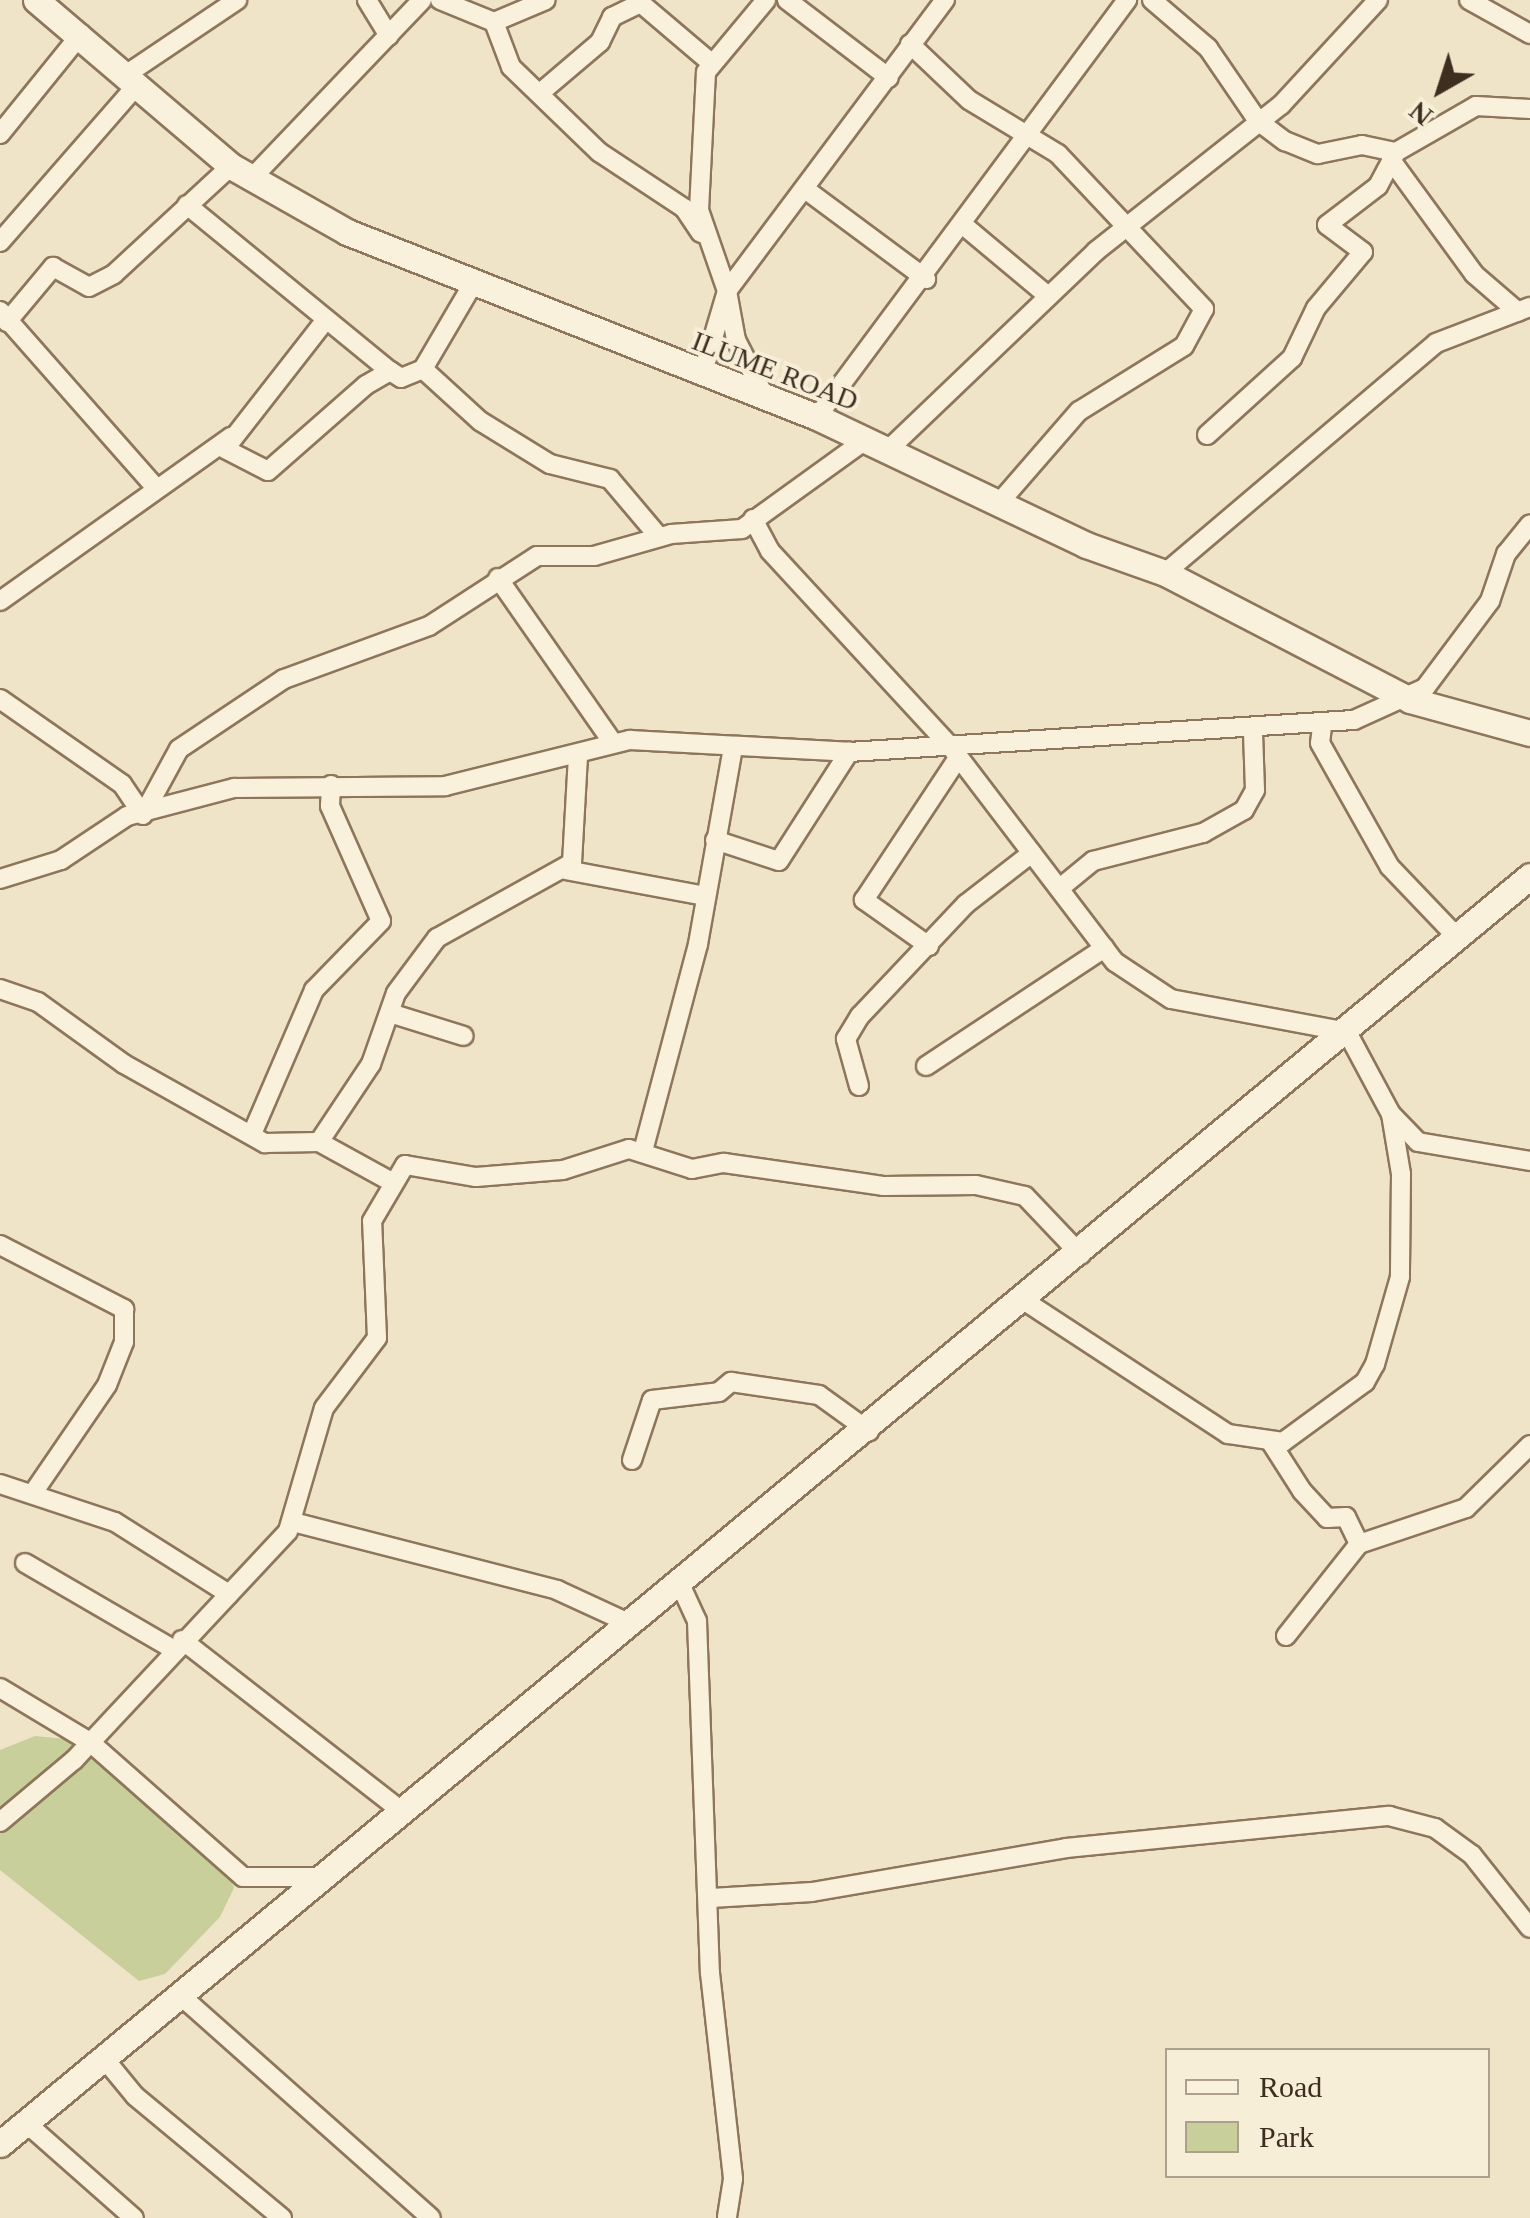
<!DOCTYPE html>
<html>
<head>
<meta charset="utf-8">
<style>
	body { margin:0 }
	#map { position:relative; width:1530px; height:2218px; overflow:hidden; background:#f0e4c8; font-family:Georgia,serif }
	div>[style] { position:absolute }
	.green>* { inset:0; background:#c9cf9b }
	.roads { filter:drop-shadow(2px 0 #8d765c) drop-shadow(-2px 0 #8d765c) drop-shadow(0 2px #8d765c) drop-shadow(0 -2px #8d765c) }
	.street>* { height:18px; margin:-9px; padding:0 9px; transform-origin:9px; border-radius:9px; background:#faf1dc }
	.secondary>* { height:25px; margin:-12.5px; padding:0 12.5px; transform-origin:12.5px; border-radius:12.5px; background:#faf1dc }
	span { translate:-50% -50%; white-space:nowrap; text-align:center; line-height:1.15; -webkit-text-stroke:8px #f7eed8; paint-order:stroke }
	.street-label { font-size:28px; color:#3d2e20 }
	.legend { position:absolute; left:1165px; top:2048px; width:325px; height:130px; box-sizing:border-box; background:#f7eed8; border:2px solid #ada18e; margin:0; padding:12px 18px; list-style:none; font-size:30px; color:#3d2e20 }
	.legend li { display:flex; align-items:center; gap:20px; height:50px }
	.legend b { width:50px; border:2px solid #ada18e }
	.north { position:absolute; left:1390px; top:40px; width:100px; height:100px; -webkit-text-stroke:8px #f7eed8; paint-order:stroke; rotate:219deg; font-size:28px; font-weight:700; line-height:40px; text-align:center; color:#3d2e20 }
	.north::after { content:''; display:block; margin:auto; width:35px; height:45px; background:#3d2e20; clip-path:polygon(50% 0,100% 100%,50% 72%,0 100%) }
</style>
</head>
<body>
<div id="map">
	<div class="green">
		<i style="clip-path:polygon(35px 1736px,77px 1740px,227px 1869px,234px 1888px,220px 1917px,165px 1974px,139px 1981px,0 1870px,0 1750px)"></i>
	</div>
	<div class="roads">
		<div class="street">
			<i style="left:367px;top:0;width:42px;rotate:58.6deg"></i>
			<i style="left:440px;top:0;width:58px;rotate:22.2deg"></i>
			<i style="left:494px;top:22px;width:48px;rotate:69.3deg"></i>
			<i style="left:511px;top:67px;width:122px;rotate:44deg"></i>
			<i style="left:599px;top:152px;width:102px;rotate:33.4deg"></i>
			<i style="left:684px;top:208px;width:30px;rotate:56deg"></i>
			<i style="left:637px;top:0;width:96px;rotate:40.3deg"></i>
			<i style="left:787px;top:0;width:128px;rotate:37.4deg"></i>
			<i style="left:1152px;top:0;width:74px;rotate:40.6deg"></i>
			<i style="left:1208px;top:48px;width:88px;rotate:55.6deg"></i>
			<i style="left:1258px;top:121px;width:34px;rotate:37deg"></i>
			<i style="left:1285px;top:141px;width:35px;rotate:22deg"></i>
			<i style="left:1318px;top:154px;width:45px;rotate:-11.6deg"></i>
			<i style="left:1362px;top:145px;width:35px;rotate:12deg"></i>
			<i style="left:1469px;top:0;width:70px;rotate:29.1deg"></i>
			<i style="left:494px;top:22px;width:56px;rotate:-22.9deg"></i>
			<i style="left:910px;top:44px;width:81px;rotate:43.5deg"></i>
			<i style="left:969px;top:100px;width:104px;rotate:31.2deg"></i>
			<i style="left:1058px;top:154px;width:213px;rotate:46.7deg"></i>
			<i style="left:1204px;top:309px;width:42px;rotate:118.4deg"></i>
			<i style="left:1184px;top:346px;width:123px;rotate:148.2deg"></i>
			<i style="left:1079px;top:411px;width:122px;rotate:131deg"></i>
			<i style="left:127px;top:74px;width:133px;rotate:-33.9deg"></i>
			<i style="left:540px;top:93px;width:79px;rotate:-40.4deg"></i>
			<i style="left:600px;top:42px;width:28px;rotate:-64deg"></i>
			<i style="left:612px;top:17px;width:32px;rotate:-26deg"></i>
			<i style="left:0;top:134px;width:129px;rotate:-51deg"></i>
			<i style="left:1391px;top:160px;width:141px;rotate:53.9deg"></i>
			<i style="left:1474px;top:274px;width:58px;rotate:40.8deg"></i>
			<i style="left:250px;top:180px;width:249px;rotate:-46.3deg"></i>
			<i style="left:805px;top:189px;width:151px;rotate:36.6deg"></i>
			<i style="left:187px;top:205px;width:262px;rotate:39.3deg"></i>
			<i style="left:962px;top:224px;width:112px;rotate:39.9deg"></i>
			<i style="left:0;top:242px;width:210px;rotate:-48.9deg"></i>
			<i style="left:0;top:311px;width:237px;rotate:48.6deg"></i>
			<i style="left:7px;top:322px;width:72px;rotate:-50.1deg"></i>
			<i style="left:53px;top:267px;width:41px;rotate:29.1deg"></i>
			<i style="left:89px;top:287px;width:28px;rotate:-27deg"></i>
			<i style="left:114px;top:274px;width:159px;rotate:-42.7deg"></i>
			<i style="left:423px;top:369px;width:77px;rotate:42.4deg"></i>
			<i style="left:480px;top:421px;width:82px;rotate:31.6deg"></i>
			<i style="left:550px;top:464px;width:62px;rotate:14deg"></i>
			<i style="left:610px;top:479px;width:76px;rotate:49.8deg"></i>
			<i style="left:702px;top:375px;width:88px;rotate:-73.4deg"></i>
			<i style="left:727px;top:291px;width:86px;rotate:-109.1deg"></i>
			<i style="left:699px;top:210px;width:138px;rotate:-87.1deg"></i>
			<i style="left:706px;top:72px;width:94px;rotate:-50.2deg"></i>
			<i style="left:766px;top:399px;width:66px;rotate:-117deg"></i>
			<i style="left:736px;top:340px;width:50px;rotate:-100.4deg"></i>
			<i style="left:727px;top:291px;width:364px;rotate:-53.2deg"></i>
			<i style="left:817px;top:417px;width:520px;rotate:-53.37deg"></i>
			<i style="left:1207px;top:435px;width:115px;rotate:-42.2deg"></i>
			<i style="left:1292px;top:358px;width:55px;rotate:-64.4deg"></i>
			<i style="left:1316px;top:308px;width:73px;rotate:-50deg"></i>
			<i style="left:1363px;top:252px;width:45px;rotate:-143.1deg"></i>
			<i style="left:1327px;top:225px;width:64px;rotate:-37.4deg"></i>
			<i style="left:1378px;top:186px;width:38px;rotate:-62deg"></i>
			<i style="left:1396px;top:152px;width:92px;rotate:-29.9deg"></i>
			<i style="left:1476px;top:106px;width:54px;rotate:3.2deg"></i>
			<i style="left:231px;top:437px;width:13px;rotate:117deg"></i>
			<i style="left:225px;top:449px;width:48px;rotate:27.1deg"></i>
			<i style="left:268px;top:471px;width:130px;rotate:-41.3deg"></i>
			<i style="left:366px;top:385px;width:28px;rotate:-30deg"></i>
			<i style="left:390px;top:371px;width:13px;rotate:32deg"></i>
			<i style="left:401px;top:378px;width:24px;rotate:-22deg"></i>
			<i style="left:423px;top:369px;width:101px;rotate:-59.6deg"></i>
			<i style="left:228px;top:445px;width:156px;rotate:-52deg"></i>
			<i style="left:888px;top:450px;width:288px;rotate:-43.7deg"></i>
			<i style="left:1096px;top:251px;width:236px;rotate:-38.3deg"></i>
			<i style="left:1281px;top:105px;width:143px;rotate:-47.3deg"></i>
			<i style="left:753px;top:519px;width:36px;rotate:62deg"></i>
			<i style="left:770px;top:551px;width:267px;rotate:47.3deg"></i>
			<i style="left:951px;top:747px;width:270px;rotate:52.7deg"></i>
			<i style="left:1115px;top:962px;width:67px;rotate:33.5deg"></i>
			<i style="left:1171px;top:999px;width:179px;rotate:10.6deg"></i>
			<i style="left:1347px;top:1032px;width:93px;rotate:61.8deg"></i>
			<i style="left:1391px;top:1114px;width:61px;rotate:80.5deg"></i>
			<i style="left:1401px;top:1174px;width:103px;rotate:90.6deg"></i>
			<i style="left:1400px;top:1277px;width:91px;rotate:106deg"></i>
			<i style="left:1375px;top:1364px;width:21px;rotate:119deg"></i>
			<i style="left:1365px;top:1382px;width:102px;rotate:143.8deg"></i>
			<i style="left:1283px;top:1442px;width:56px;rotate:-171.7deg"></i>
			<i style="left:1228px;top:1434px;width:243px;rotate:-146.8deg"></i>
			<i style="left:1165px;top:573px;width:355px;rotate:-40.3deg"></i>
			<i style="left:1436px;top:343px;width:101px;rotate:-21deg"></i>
			<i style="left:498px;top:578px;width:201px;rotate:55.1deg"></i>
			<i style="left:0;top:601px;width:283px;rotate:-35.4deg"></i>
			<i style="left:0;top:699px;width:149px;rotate:34.9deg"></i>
			<i style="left:122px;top:784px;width:30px;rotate:56deg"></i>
			<i style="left:1322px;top:727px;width:16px;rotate:97deg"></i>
			<i style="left:1320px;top:743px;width:142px;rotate:60.6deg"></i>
			<i style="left:1390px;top:867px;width:93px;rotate:46.3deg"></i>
			<i style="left:143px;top:815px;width:75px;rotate:-61.4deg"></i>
			<i style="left:179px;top:749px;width:126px;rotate:-33.7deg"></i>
			<i style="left:284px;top:679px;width:154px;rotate:-20.1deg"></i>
			<i style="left:429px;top:626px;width:129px;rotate:-32.9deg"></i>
			<i style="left:537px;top:556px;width:57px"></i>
			<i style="left:594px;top:556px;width:80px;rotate:-15.9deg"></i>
			<i style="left:671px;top:534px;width:71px;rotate:-4deg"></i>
			<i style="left:742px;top:529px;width:154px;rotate:-35.8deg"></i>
			<i style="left:715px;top:840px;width:67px;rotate:18.2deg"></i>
			<i style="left:779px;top:861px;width:130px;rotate:-57.3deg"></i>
			<i style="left:566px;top:870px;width:136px;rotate:10.6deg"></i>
			<i style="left:0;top:879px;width:64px;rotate:-17.3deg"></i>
			<i style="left:61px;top:860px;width:79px;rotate:-33.7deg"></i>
			<i style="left:127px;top:816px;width:111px;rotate:-14.7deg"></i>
			<i style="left:234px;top:788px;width:211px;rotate:-0.5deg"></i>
			<i style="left:445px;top:786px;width:191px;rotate:-14deg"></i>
			<i style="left:630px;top:740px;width:219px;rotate:3.1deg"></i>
			<i style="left:849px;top:752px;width:506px;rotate:-3.63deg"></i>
			<i style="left:1354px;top:720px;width:78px;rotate:-24.3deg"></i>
			<i style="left:1425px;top:688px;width:109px;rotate:-53.2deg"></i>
			<i style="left:1490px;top:601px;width:50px;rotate:-71.2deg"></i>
			<i style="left:1506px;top:554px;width:38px;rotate:-51deg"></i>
			<i style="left:1060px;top:888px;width:43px;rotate:-39.3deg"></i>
			<i style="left:1093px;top:861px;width:114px;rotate:-14.3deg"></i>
			<i style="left:1203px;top:833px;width:47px;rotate:-29.3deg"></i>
			<i style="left:1244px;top:810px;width:23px;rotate:-61deg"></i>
			<i style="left:1255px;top:790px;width:58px;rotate:-92deg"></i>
			<i style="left:929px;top:946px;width:80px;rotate:-144.7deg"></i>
			<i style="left:864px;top:900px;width:170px;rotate:-56.5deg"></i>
			<i style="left:0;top:989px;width:40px;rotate:18.9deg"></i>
			<i style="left:38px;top:1002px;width:106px;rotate:35.8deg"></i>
			<i style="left:124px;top:1064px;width:162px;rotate:29.3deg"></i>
			<i style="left:265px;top:1143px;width:54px;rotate:-1.1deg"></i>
			<i style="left:319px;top:1142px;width:79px;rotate:28.8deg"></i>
			<i style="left:390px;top:1013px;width:77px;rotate:17.3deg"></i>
			<i style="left:926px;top:1066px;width:214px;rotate:-33.5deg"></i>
			<i style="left:859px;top:1086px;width:49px;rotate:-105.5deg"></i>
			<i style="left:846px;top:1039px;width:27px;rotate:-59deg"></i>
			<i style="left:860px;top:1016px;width:154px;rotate:-46.6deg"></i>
			<i style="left:966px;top:904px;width:83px;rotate:-37.7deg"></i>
			<i style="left:1391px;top:1114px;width:39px;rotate:46deg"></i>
			<i style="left:1418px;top:1142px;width:114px;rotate:9.6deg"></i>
			<i style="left:252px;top:1134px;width:157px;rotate:-66.7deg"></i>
			<i style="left:314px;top:990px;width:96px;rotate:-45.8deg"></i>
			<i style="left:381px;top:921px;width:126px;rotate:-113.9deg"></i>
			<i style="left:330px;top:806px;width:21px;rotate:-87deg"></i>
			<i style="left:319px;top:1142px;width:94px;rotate:-56.3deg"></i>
			<i style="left:371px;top:1064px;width:75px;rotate:-70.6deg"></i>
			<i style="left:396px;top:993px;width:69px;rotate:-53.3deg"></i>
			<i style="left:437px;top:938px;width:154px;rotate:-29.1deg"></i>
			<i style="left:572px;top:863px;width:107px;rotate:-86.8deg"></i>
			<i style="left:643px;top:1151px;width:214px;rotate:-75.1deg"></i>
			<i style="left:698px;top:944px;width:199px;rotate:-79.9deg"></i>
			<i style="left:0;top:1245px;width:140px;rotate:27.3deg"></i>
			<i style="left:124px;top:1309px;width:33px;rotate:90deg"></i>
			<i style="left:124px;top:1342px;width:46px;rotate:111.6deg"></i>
			<i style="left:107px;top:1385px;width:127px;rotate:124.4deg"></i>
			<i style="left:1272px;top:1444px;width:56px;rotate:57.4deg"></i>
			<i style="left:1302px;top:1491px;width:37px;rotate:47deg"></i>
			<i style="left:1327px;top:1518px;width:19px;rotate:-3deg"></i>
			<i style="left:1346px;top:1517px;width:30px;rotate:64deg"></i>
			<i style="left:632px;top:1460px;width:63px;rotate:-71.6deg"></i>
			<i style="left:652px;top:1400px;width:67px;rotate:-6.8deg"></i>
			<i style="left:719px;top:1392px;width:16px;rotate:-40deg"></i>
			<i style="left:731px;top:1382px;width:89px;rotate:8.4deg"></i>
			<i style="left:819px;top:1395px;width:62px;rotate:35.8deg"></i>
			<i style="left:0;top:1484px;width:121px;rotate:18.3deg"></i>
			<i style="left:115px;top:1522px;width:135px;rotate:32.3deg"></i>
			<i style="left:293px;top:1522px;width:273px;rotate:14.4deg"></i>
			<i style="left:557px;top:1590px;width:81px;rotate:24.7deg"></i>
			<i style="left:25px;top:1563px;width:171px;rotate:30.2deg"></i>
			<i style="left:680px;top:1584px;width:41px;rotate:65.3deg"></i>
			<i style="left:697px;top:1621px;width:352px;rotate:87.9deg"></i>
			<i style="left:710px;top:1973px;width:207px;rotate:83.6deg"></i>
			<i style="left:733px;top:2179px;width:39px;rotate:99deg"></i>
			<i style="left:1286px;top:1636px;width:117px;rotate:-51.6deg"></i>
			<i style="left:1359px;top:1544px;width:113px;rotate:-18.6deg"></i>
			<i style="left:1466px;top:1508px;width:90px;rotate:-44.5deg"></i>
			<i style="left:182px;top:1640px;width:280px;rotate:37.9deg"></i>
			<i style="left:0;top:1688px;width:105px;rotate:31deg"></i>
			<i style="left:90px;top:1742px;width:204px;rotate:41.4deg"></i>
			<i style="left:243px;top:1877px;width:80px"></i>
			<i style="left:0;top:1822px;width:97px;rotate:-40deg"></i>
			<i style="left:74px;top:1760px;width:313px;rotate:-46.9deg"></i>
			<i style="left:288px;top:1531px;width:128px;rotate:-73.7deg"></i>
			<i style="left:324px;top:1408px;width:88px;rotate:-52.9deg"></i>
			<i style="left:377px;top:1338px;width:117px;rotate:-92.4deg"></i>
			<i style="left:372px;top:1221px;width:65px;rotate:-59.5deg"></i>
			<i style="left:405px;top:1165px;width:72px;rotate:9.6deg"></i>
			<i style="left:476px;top:1177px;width:87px;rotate:-4.6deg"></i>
			<i style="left:563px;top:1170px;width:69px;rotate:-17.7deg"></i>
			<i style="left:629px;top:1149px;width:66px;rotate:17.6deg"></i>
			<i style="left:692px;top:1169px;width:33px;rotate:-11deg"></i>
			<i style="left:724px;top:1163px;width:162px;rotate:8.2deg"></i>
			<i style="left:884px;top:1186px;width:92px;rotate:-0.6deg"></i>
			<i style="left:976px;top:1185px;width:50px;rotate:12.7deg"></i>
			<i style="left:1025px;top:1196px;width:81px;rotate:46.5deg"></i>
			<i style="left:711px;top:1898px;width:101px;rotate:-3.4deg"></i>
			<i style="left:812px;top:1892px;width:258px;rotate:-9.8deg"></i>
			<i style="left:1066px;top:1848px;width:325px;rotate:-5.7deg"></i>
			<i style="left:1389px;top:1816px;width:48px;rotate:14.6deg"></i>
			<i style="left:1435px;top:1828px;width:46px;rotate:36.1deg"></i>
			<i style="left:1472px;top:1855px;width:93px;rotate:51.5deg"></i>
			<i style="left:181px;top:1996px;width:334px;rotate:41.6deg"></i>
			<i style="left:103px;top:2057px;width:50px;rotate:50.6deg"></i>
			<i style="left:135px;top:2096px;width:191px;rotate:39.7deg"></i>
			<i style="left:25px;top:2122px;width:145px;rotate:41.4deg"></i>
		</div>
		<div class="secondary">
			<i style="left:36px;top:0;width:256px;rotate:40.4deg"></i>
			<i style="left:231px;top:166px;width:133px;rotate:29.6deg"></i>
			<i style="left:347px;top:232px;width:505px;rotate:21.49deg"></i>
			<i style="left:817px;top:417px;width:298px;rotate:25.4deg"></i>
			<i style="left:1086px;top:545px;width:84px;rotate:19.5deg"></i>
			<i style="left:1165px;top:573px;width:276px;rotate:27.4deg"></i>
			<i style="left:1410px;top:700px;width:124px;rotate:15.4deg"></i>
			<i style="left:0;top:2144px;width:1987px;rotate:-39.65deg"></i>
		</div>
	</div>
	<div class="street-label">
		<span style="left:775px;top:371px;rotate:21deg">ILUME ROAD</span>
	</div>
	<ul class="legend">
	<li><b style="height:12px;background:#faf1dc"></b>Road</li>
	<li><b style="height:28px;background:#c9cf9b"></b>Park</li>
	</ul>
	<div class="north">N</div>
</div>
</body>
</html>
